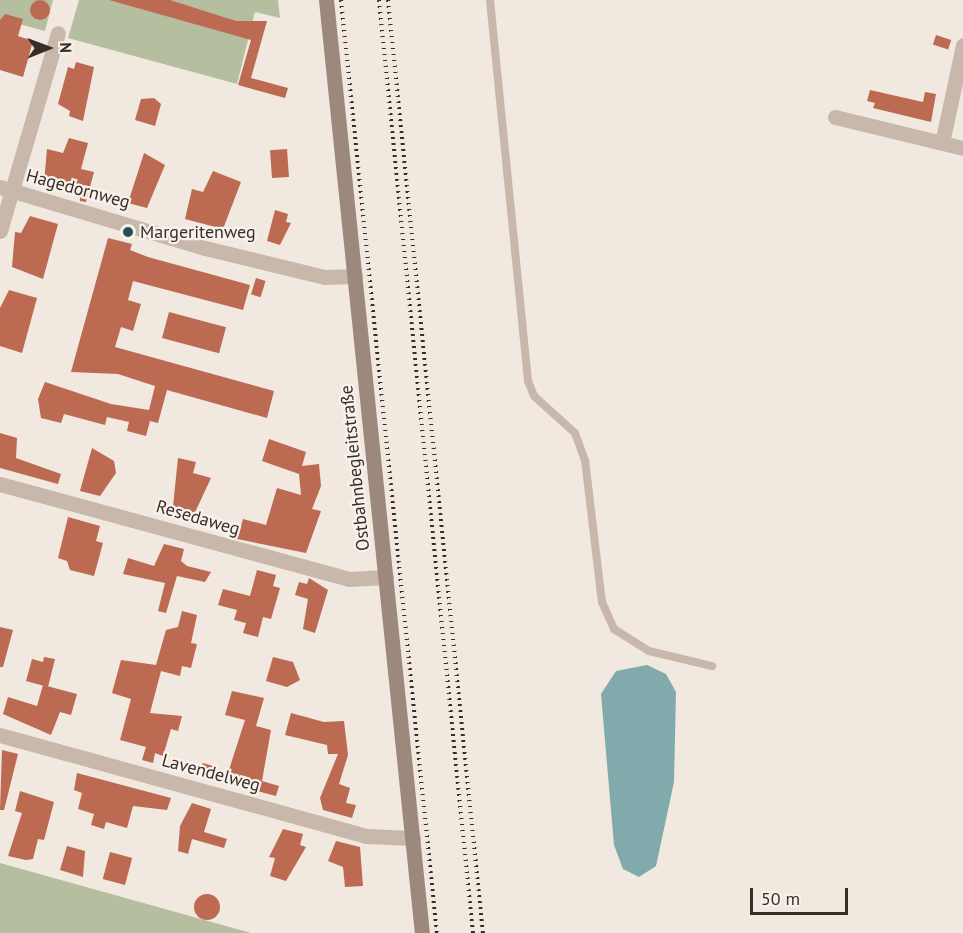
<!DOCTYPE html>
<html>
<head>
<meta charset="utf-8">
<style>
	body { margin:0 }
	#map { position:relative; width:963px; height:933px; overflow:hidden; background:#f1e8df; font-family:"PT Sans",sans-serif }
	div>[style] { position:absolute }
	.green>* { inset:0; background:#b5bfa0 }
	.water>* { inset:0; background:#80aaab }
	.building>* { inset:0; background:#bc6a52; transform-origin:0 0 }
	.round { border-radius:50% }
	.lane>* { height:8px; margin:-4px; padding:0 4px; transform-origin:4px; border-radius:4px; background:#c8b8ac }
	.street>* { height:15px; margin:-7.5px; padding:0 7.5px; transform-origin:7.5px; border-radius:7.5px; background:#c8b8ac }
	.secondary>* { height:15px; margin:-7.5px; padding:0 7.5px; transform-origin:7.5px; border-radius:7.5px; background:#9c887d }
	.rail>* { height:4px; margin-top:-2px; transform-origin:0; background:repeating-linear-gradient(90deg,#372e2a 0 1.5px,transparent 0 6px) }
	.dots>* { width:16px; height:16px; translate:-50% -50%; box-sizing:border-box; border:3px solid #f9f2eb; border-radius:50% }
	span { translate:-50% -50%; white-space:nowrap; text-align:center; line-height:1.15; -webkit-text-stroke:4.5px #f9f2eb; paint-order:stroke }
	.street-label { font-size:18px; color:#372e2a }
	.poi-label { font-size:18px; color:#372e2a }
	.left { translate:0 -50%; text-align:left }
	.north { position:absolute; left:18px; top:18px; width:60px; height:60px; -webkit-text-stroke:4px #f9f2eb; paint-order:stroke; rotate:89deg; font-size:16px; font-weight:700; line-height:24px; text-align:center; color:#372e2a }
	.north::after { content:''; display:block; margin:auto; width:21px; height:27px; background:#372e2a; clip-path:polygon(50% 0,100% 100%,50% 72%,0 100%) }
	.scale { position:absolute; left:750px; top:888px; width:98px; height:27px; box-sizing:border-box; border:3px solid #372e2a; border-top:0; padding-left:8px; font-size:18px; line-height:21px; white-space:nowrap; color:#372e2a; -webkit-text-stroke:4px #f9f2eb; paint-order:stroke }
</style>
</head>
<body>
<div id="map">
	<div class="green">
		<i style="clip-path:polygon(0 0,53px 0,45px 31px,0 19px)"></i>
		<i style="clip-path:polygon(79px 0,278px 0,280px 18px,255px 12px,237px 84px,68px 38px)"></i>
		<i style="clip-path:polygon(0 863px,251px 933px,0 933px)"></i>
	</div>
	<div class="water">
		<i style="clip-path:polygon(647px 665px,666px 674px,676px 692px,674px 782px,656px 866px,639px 877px,623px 869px,614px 845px,601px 694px,616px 671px)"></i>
	</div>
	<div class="building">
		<i class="round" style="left:30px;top:0;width:20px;height:20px"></i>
		<i style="clip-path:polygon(109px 0,170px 0,236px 21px,267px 21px,251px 78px,288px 88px,285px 98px,238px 85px,251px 40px)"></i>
		<i style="clip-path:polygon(5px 14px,23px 19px,18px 36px,33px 41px,23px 77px,0 70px,0 20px)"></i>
		<i style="left:936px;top:35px;width:16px;height:10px;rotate:18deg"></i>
		<i style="clip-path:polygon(76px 62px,94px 67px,83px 121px,69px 116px,70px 111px,58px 104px,68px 67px,74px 69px)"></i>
		<i style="clip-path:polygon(870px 90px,923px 102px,925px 92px,936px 94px,931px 122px,873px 108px,875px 103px,867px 101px)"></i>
		<i style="clip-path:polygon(154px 98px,161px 104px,155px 126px,135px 120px,141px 99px)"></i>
		<i style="clip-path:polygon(69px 138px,88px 143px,81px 169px,94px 172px,86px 202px,80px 201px,80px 190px,44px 182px,47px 149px,63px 153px)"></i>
		<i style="left:287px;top:149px;width:28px;height:17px;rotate:86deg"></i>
		<i style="clip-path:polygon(144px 153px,165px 165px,147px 208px,128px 203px)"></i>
		<i style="clip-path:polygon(213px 171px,241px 182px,223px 229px,185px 219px,192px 189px,203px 192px)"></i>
		<i style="clip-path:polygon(275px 210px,288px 214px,286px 222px,291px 223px,280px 245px,267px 241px)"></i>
		<i style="clip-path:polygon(30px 216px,58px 224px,43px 279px,12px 267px,15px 232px,21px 233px)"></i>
		<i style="clip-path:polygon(108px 238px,132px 244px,130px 250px,148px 257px,250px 285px,243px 310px,133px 281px,128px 300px,141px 304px,133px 331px,121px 327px,115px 347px,274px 391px,267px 418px,167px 390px,158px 423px,150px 421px,146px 436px,127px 431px,129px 422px,107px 417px,105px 425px,64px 414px,61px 423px,41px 418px,38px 399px,45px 382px,111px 404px,149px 410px,155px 386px,118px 374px,71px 372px)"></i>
		<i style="left:256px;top:278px;width:10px;height:17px;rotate:17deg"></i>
		<i style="clip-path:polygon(9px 290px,37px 298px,22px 353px,0 346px,0 308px)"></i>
		<i style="left:169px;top:312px;width:59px;height:27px;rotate:15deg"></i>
		<i style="clip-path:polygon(0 433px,17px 438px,16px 458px,61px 474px,58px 484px,0 468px)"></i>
		<i style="clip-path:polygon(269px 439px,306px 452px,302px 466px,319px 464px,321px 486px,312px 509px,321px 511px,306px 553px,237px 539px,243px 519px,266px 525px,277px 488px,301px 495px,299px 474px,262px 461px)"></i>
		<i style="clip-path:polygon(92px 448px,114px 461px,116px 473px,100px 496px,80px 491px)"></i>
		<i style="clip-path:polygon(178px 458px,196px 462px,193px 473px,211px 478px,191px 521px,172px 516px)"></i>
		<i style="clip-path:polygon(68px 517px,100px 526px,96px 541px,103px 543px,94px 576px,70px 570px,67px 561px,58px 558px)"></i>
		<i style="clip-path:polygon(164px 544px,184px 549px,181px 561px,187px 566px,211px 572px,205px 582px,177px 576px,166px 613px,158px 611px,165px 583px,123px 574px,128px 558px,154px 566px)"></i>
		<i style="clip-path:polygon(257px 570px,276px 575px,273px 586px,280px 588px,271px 619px,263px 617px,258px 637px,243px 633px,246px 623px,234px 620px,237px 610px,218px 605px,223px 589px,250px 596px)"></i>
		<i style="clip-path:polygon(309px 578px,328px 590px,315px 633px,303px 629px,308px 599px,295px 595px,299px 582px,307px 584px)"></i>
		<i style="clip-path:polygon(182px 611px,197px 615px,191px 643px,197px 644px,191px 668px,182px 666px,180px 676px,161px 671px,150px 713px,182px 716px,178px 731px,171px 729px,163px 756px,155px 753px,153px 763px,142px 760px,146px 747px,120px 740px,131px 699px,112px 693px,121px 660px,156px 665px,166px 630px,178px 627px)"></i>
		<i style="clip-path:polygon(0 627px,13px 630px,3px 667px,0 667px)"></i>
		<i style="clip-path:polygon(44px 657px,55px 659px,48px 687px,26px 681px,32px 659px,43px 662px)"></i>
		<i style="clip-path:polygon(273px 657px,293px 662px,300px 680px,287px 687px,266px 681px)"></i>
		<i style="clip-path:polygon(43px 685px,77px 694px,71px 715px,60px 712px,51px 735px,3px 714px,8px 697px,37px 706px)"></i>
		<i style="clip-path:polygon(232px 691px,264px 698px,256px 726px,271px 730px,262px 781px,279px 786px,276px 796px,234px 785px,236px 776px,228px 773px,245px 720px,225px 715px)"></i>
		<i style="clip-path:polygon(291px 713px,324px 722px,344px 721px,348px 755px,339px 784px,350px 788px,346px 803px,356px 805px,352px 818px,323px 810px,320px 798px,338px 754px,328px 754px,327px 745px,285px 735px)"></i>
		<i style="clip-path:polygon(2px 750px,18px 754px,4px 810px,0 810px)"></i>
		<i style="left:203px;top:763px;width:14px;height:14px;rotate:17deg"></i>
		<i style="clip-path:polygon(77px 773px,171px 798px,167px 810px,133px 806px,127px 828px,106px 822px,104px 829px,91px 825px,94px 814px,78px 809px,82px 793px,74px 790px)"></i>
		<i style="clip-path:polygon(20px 791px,54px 802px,44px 840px,38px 839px,33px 859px,26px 860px,8px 856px,22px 813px,15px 811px)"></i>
		<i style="clip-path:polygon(192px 803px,211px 809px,204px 832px,227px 839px,224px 848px,192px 839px,188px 854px,178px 851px,180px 826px)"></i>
		<i style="clip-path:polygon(283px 829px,303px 834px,300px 845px,306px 847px,286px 881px,270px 876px,275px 858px,269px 857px)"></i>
		<i style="clip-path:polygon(336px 841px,360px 847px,363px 886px,345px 887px,343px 867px,328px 861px)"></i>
		<i style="clip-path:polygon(67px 846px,85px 851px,83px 877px,60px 870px)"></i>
		<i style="left:110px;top:852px;width:23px;height:28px;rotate:15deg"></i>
		<i class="round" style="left:194px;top:894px;width:26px;height:26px"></i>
	</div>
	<div class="lane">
		<i style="left:490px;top:0;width:383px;rotate:84.3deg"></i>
		<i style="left:528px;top:381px;width:16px;rotate:68deg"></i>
		<i style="left:534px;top:396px;width:55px;rotate:42.1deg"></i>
		<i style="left:575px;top:433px;width:29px;rotate:70deg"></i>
		<i style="left:585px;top:460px;width:143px;rotate:83.2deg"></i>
		<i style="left:602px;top:602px;width:30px;rotate:66deg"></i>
		<i style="left:614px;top:629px;width:41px;rotate:32.2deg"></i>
		<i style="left:649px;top:651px;width:65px;rotate:13.4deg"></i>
	</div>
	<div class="street">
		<i style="left:835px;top:117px;width:132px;rotate:13.6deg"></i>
		<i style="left:942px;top:143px;width:100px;rotate:-77.9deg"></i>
		<i style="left:0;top:187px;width:214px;rotate:16.6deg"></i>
		<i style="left:205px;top:248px;width:123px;rotate:13.6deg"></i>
		<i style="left:325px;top:277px;width:30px;rotate:-2deg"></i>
		<i style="left:0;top:231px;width:206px;rotate:-73.7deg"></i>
		<i style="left:0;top:484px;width:362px;rotate:15.2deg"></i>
		<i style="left:349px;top:579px;width:37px;rotate:-3deg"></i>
		<i style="left:0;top:735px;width:380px;rotate:15.4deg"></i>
		<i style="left:366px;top:836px;width:47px;rotate:2.4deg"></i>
	</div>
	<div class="secondary">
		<i style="left:326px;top:0;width:938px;rotate:84.13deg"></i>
	</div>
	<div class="rail">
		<i style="left:341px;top:0;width:938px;rotate:84.13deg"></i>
		<i style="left:379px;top:0;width:938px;rotate:84.25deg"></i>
		<i style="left:388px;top:0;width:938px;rotate:84.19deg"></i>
	</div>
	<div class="dots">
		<i style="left:128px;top:232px;background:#235255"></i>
	</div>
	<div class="street-label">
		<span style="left:78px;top:189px;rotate:15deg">Hagedornweg</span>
		<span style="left:355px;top:468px;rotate:-96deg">Ostbahnbegleitstraße</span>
		<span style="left:198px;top:518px;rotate:16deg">Resedaweg</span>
		<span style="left:211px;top:773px;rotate:15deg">Lavendelweg</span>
	</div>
	<div class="poi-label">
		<span class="left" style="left:140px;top:232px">Margeritenweg</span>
	</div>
	<div class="north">N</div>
	<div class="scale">50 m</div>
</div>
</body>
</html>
